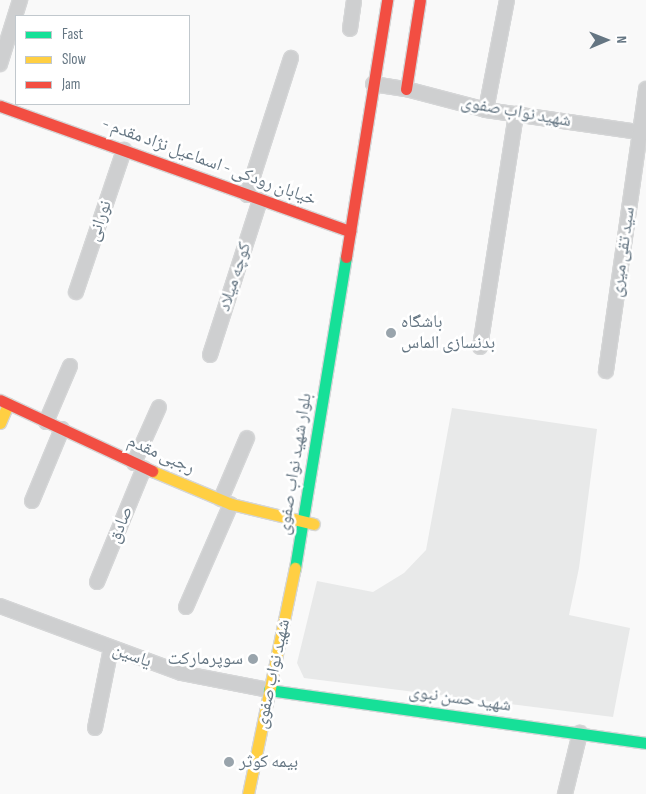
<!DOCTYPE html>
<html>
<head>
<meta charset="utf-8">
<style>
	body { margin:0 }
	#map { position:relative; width:646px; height:794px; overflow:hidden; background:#f9f9f9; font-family:"Sofia Sans Condensed","Noto Naskh Arabic",sans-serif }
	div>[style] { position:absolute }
	.built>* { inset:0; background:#e8e9e9 }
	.roads { filter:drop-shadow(1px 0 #d5d6d7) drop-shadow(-1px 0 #d5d6d7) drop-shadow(0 1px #d5d6d7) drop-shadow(0 -1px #d5d6d7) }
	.street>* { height:14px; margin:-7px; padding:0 7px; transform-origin:7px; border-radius:7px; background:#cecfd0 }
	.fast>* { height:11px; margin:-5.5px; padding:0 5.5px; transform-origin:5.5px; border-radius:5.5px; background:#16e098 }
	.slow>* { height:11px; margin:-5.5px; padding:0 5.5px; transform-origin:5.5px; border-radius:5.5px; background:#ffcf43 }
	.jam>* { height:11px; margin:-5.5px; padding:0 5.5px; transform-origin:5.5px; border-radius:5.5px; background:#f24e42 }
	.dots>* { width:14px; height:14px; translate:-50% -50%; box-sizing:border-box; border:2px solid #fff; border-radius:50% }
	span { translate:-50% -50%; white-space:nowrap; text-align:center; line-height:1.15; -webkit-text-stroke:5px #fff; paint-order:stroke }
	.street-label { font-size:18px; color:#657683 }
	.poi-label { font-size:18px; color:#657683 }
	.left { translate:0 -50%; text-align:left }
	.right { translate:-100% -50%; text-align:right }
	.legend { position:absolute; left:15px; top:15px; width:175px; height:90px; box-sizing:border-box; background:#fff; border:1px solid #c1c8cd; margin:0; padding:6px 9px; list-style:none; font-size:15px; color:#657683 }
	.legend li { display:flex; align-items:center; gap:10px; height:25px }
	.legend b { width:25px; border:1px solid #c1c8cd }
	.north { position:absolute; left:581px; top:15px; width:50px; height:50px; -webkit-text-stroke:4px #fff; paint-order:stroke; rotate:89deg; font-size:14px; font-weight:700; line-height:20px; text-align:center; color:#657683 }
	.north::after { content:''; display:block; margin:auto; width:18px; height:22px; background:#657683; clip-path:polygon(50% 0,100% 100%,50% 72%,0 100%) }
</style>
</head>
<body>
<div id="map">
	<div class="built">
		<i style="clip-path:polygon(452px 408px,597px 429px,579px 568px,569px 615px,630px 628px,613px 717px,304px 678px,297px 663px,317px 581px,373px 592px,404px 573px,426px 550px)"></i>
	</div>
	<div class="roads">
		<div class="street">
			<i style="left:350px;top:29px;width:29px;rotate:-82deg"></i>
			<i style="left:0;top:64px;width:67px;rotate:-72.6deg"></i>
			<i style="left:373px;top:84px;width:33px;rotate:9deg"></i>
			<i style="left:406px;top:89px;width:83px;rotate:14.7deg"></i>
			<i style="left:486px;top:110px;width:162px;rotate:8.2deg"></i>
			<i style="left:486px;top:110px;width:112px;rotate:-79.2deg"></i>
			<i style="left:247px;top:195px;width:144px;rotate:-72.2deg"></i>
			<i style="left:76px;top:292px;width:150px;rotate:-71.3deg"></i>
			<i style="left:480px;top:347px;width:236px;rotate:-81.2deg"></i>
			<i style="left:210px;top:355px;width:163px;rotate:-72.1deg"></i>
			<i style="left:606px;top:371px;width:285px;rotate:-81.9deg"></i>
			<i style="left:46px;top:422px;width:61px;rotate:-66.8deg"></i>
			<i style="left:134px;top:463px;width:61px;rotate:-65.9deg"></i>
			<i style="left:221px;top:499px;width:66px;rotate:-66.9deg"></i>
			<i style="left:32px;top:501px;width:78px;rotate:-67.4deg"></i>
			<i style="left:97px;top:582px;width:123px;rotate:-67.6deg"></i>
			<i style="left:0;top:606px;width:193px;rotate:20.3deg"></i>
			<i style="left:181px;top:673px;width:90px;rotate:10.9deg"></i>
			<i style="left:186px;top:607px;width:112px;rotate:-66.4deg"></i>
			<i style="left:95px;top:728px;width:82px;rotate:-78.7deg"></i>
			<i style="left:565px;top:794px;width:63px;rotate:-76.2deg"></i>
		</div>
		<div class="fast">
			<i style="left:295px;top:568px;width:315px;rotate:-80.7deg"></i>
			<i style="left:269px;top:690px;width:381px;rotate:8deg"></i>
		</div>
		<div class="slow">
			<i style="left:0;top:423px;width:21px;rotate:-67deg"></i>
			<i style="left:152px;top:471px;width:86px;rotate:22.7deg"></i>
			<i style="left:231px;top:504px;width:85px;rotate:13.5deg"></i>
			<i style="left:248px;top:794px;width:231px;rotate:-78.3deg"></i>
		</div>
		<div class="jam">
			<i style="left:406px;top:89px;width:90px;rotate:-81.1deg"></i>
			<i style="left:0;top:106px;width:372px;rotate:19.7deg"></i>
			<i style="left:346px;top:257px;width:260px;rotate:-80.9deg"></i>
			<i style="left:0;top:400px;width:168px;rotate:25deg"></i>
		</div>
	</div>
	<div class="dots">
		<i style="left:391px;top:333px;background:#99a4ac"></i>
		<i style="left:253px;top:659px;background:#99a4ac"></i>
		<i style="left:229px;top:762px;background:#99a4ac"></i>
	</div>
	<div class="street-label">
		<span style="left:516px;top:112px;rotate:10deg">شهید نواب صفوی</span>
		<span style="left:209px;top:162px;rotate:20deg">- خیابان رودکی - اسماعیل نژاد مقدم</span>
		<span style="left:100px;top:221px;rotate:-71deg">نورانی</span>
		<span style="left:623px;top:252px;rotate:-82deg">سید تقی میری</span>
		<span style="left:235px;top:277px;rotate:-72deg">کوچه میلاد</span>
		<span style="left:161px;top:455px;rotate:24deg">رجبی مقدم</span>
		<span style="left:295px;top:464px;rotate:-81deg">بلوار شهید نواب صفوی</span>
		<span style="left:121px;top:525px;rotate:-68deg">صادق</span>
		<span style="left:132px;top:656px;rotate:20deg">یاسین</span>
		<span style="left:273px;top:674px;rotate:-78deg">شهید نواب صفوی</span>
		<span style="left:460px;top:699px;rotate:8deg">شهید حسن نبوی</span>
	</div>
	<div class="poi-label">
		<span class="left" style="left:401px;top:333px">باشگاه<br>بدنسازی الماس</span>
		<span class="right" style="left:243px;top:659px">سوپرمارکت</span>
		<span class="left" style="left:239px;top:762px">بیمه کوثر</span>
	</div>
	<ul class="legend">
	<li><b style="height:6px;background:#16e098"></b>Fast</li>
	<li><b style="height:6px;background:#ffcf43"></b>Slow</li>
	<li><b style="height:6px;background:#f24e42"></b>Jam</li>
	</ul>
	<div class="north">N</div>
</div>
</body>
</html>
